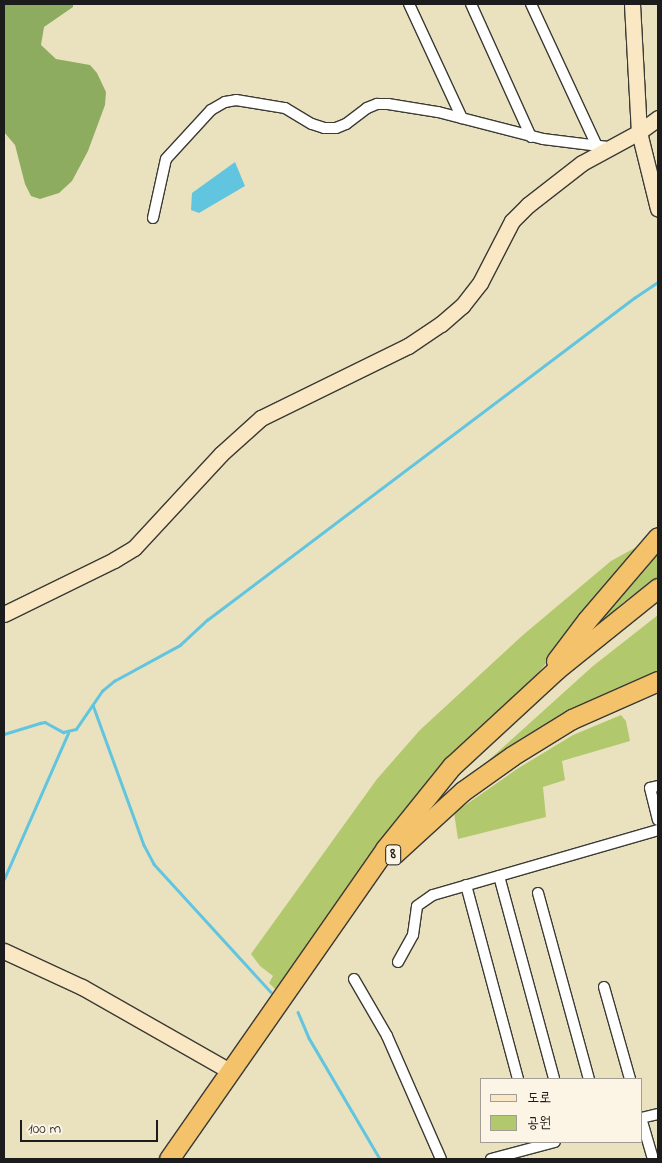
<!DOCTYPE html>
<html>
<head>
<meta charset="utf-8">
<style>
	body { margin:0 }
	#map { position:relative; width:662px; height:1163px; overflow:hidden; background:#eae2bf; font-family:"Indie Flower","Poor Story",sans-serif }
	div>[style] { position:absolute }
	.green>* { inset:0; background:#b2c86d }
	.forest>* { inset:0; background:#8dac60 }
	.water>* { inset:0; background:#62c5e0 }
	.stream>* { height:2.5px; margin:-1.25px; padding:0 1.25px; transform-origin:1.25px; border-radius:1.25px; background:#62c5e0 }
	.roads { filter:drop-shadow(1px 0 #3b3a34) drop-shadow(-1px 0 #3b3a34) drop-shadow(0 1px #3b3a34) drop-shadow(0 -1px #3b3a34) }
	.street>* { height:10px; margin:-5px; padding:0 5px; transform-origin:5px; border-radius:5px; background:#fff }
	.secondary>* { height:15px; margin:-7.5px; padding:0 7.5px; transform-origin:7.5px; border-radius:7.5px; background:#fae7c3 }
	.highway>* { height:19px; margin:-9.5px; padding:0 9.5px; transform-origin:9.5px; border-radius:9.5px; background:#f3c26a }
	span { translate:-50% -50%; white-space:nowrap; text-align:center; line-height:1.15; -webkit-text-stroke:4px #fcf5e5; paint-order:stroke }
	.shield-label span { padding:1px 4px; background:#fcf5e5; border:1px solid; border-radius:4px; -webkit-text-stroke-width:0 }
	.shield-label { font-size:15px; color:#1c1c1c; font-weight:700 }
	.frame { position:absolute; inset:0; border:5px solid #1c1c1c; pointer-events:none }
	.legend { position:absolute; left:480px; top:1078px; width:162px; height:65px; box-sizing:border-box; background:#fcf5e5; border:1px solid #a29e95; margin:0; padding:6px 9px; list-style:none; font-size:15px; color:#1c1c1c }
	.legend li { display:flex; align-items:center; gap:10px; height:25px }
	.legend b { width:25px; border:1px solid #a29e95 }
	.scale { position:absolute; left:20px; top:1120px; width:138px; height:22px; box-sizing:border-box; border:2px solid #1c1c1c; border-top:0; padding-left:6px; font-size:15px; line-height:18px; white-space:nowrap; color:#1c1c1c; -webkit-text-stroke:4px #fcf5e5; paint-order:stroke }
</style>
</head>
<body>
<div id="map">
	<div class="green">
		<i style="clip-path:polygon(651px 539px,556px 651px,279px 993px,269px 983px,273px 976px,260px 966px,251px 954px,377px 779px,420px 730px,523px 635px,611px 561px)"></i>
		<i style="clip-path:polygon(658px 545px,658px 577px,625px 601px,565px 654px)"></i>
		<i style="clip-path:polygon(658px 615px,658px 672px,609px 693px,509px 746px,511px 748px,469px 778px,593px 666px)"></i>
		<i style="clip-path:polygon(621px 715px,626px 721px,630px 741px,562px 761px,565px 780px,543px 787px,546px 817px,458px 839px,454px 813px,517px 769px,573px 735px)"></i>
	</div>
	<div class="forest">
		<i style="clip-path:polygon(4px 4px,73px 4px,73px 7px,44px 27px,41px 45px,56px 59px,90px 65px,97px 73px,106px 92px,105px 105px,88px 151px,72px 181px,59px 193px,40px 199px,31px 196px,25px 184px,15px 145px,4px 132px)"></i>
	</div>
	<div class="water">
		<i style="clip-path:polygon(235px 162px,245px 186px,199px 213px,191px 210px,192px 193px)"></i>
	</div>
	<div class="stream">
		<i style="left:93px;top:705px;width:149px;rotate:70deg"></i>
		<i style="left:144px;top:845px;width:21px;rotate:62deg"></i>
		<i style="left:154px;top:864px;width:173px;rotate:47.6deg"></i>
		<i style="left:4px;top:734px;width:38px;rotate:-17deg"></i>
		<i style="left:40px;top:723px;width:5px;rotate:-11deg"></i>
		<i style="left:45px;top:722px;width:21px;rotate:29deg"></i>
		<i style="left:63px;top:732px;width:13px;rotate:-13deg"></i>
		<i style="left:76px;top:729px;width:46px;rotate:-55.6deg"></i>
		<i style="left:102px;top:691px;width:16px;rotate:-40deg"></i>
		<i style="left:114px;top:681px;width:75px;rotate:-28.6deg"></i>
		<i style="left:180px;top:645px;width:37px;rotate:-43deg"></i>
		<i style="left:207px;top:620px;width:535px;rotate:-37.02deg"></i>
		<i style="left:634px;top:298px;width:29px;rotate:-34deg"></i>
		<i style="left:4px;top:879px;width:159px;rotate:-66.3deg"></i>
		<i style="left:298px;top:1012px;width:28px;rotate:67deg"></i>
		<i style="left:309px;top:1038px;width:140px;rotate:59.6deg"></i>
	</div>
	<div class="roads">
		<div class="street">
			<i style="left:409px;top:4px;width:126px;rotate:65.1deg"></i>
			<i style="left:471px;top:4px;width:146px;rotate:65.7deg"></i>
			<i style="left:531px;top:4px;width:157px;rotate:65.1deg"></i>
			<i style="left:153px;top:218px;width:60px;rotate:-77.6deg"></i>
			<i style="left:166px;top:159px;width:67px;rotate:-47.4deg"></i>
			<i style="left:211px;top:110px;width:16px;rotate:-30deg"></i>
			<i style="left:225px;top:102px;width:11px;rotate:-10deg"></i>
			<i style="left:236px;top:100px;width:50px;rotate:9.3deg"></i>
			<i style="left:285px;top:108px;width:31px;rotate:31deg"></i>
			<i style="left:312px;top:124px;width:13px;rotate:18deg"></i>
			<i style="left:324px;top:128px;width:12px"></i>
			<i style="left:336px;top:128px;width:11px;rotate:-22deg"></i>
			<i style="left:346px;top:124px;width:26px;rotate:-37deg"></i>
			<i style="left:367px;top:108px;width:11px;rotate:-22deg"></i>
			<i style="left:377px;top:104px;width:11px"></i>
			<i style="left:388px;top:104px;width:51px;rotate:9.1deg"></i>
			<i style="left:438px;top:112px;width:108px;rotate:14.4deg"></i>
			<i style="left:543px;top:139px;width:65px;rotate:7deg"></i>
			<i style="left:658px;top:786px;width:8px;rotate:166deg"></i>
			<i style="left:650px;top:788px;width:33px;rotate:76deg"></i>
			<i style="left:499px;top:876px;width:210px;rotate:74.8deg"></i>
			<i style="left:466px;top:885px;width:201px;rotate:75deg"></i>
			<i style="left:538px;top:893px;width:193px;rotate:74.7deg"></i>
			<i style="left:398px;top:962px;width:31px;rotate:-61deg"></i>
			<i style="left:413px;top:935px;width:29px;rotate:-82deg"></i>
			<i style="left:417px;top:906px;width:19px;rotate:-35deg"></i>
			<i style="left:433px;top:895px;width:234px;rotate:-16.1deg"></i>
			<i style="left:354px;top:979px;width:66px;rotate:59.9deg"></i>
			<i style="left:387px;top:1036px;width:134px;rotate:66.3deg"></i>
			<i style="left:604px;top:987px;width:96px;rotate:74.2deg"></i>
			<i style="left:491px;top:1159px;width:66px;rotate:-14.9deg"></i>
			<i style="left:653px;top:1159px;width:43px;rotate:-106.3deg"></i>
			<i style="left:641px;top:1118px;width:17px;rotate:-13deg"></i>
		</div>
		<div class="secondary">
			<i style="left:632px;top:4px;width:128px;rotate:86.9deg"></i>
			<i style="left:639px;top:132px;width:79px;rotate:76.1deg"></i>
			<i style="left:4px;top:614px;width:123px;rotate:-26.1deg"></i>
			<i style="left:114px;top:560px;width:23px;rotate:-31deg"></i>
			<i style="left:134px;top:548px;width:128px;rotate:-47.2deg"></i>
			<i style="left:221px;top:454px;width:54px;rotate:-42deg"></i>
			<i style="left:261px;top:418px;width:164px;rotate:-26.1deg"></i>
			<i style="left:408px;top:346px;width:40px;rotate:-34deg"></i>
			<i style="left:441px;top:324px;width:28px;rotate:-41deg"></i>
			<i style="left:462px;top:306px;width:29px;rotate:-52deg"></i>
			<i style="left:480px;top:283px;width:70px;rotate:-62.7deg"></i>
			<i style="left:512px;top:221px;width:23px;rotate:-45deg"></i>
			<i style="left:528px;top:205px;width:68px;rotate:-37.9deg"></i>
			<i style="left:582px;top:163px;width:65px;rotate:-28.5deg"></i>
			<i style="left:639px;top:132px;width:24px;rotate:-36deg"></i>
			<i style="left:4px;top:951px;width:86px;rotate:24.8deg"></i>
			<i style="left:82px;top:987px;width:170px;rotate:29.6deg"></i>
		</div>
		<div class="highway">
			<i style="left:556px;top:661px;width:51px;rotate:-52.9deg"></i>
			<i style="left:587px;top:620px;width:109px;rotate:-49.5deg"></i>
			<i style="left:394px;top:854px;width:93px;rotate:-42.4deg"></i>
			<i style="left:463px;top:791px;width:60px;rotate:-35.5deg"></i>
			<i style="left:512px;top:756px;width:70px;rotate:-31.7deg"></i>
			<i style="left:572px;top:719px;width:94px;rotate:-23.8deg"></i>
			<i style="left:169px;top:1159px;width:378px;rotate:-55.1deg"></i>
			<i style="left:385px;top:849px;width:107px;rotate:-51.1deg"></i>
			<i style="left:452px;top:766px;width:142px;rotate:-42.7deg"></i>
			<i style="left:556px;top:670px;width:131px;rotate:-38.8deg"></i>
		</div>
	</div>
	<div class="shield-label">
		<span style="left:393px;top:855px">8</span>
	</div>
	<div class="frame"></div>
	<ul class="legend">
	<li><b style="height:6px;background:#fae7c3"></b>도로</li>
	<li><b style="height:14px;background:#b2c86d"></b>공원</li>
	</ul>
	<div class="scale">100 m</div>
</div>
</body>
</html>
